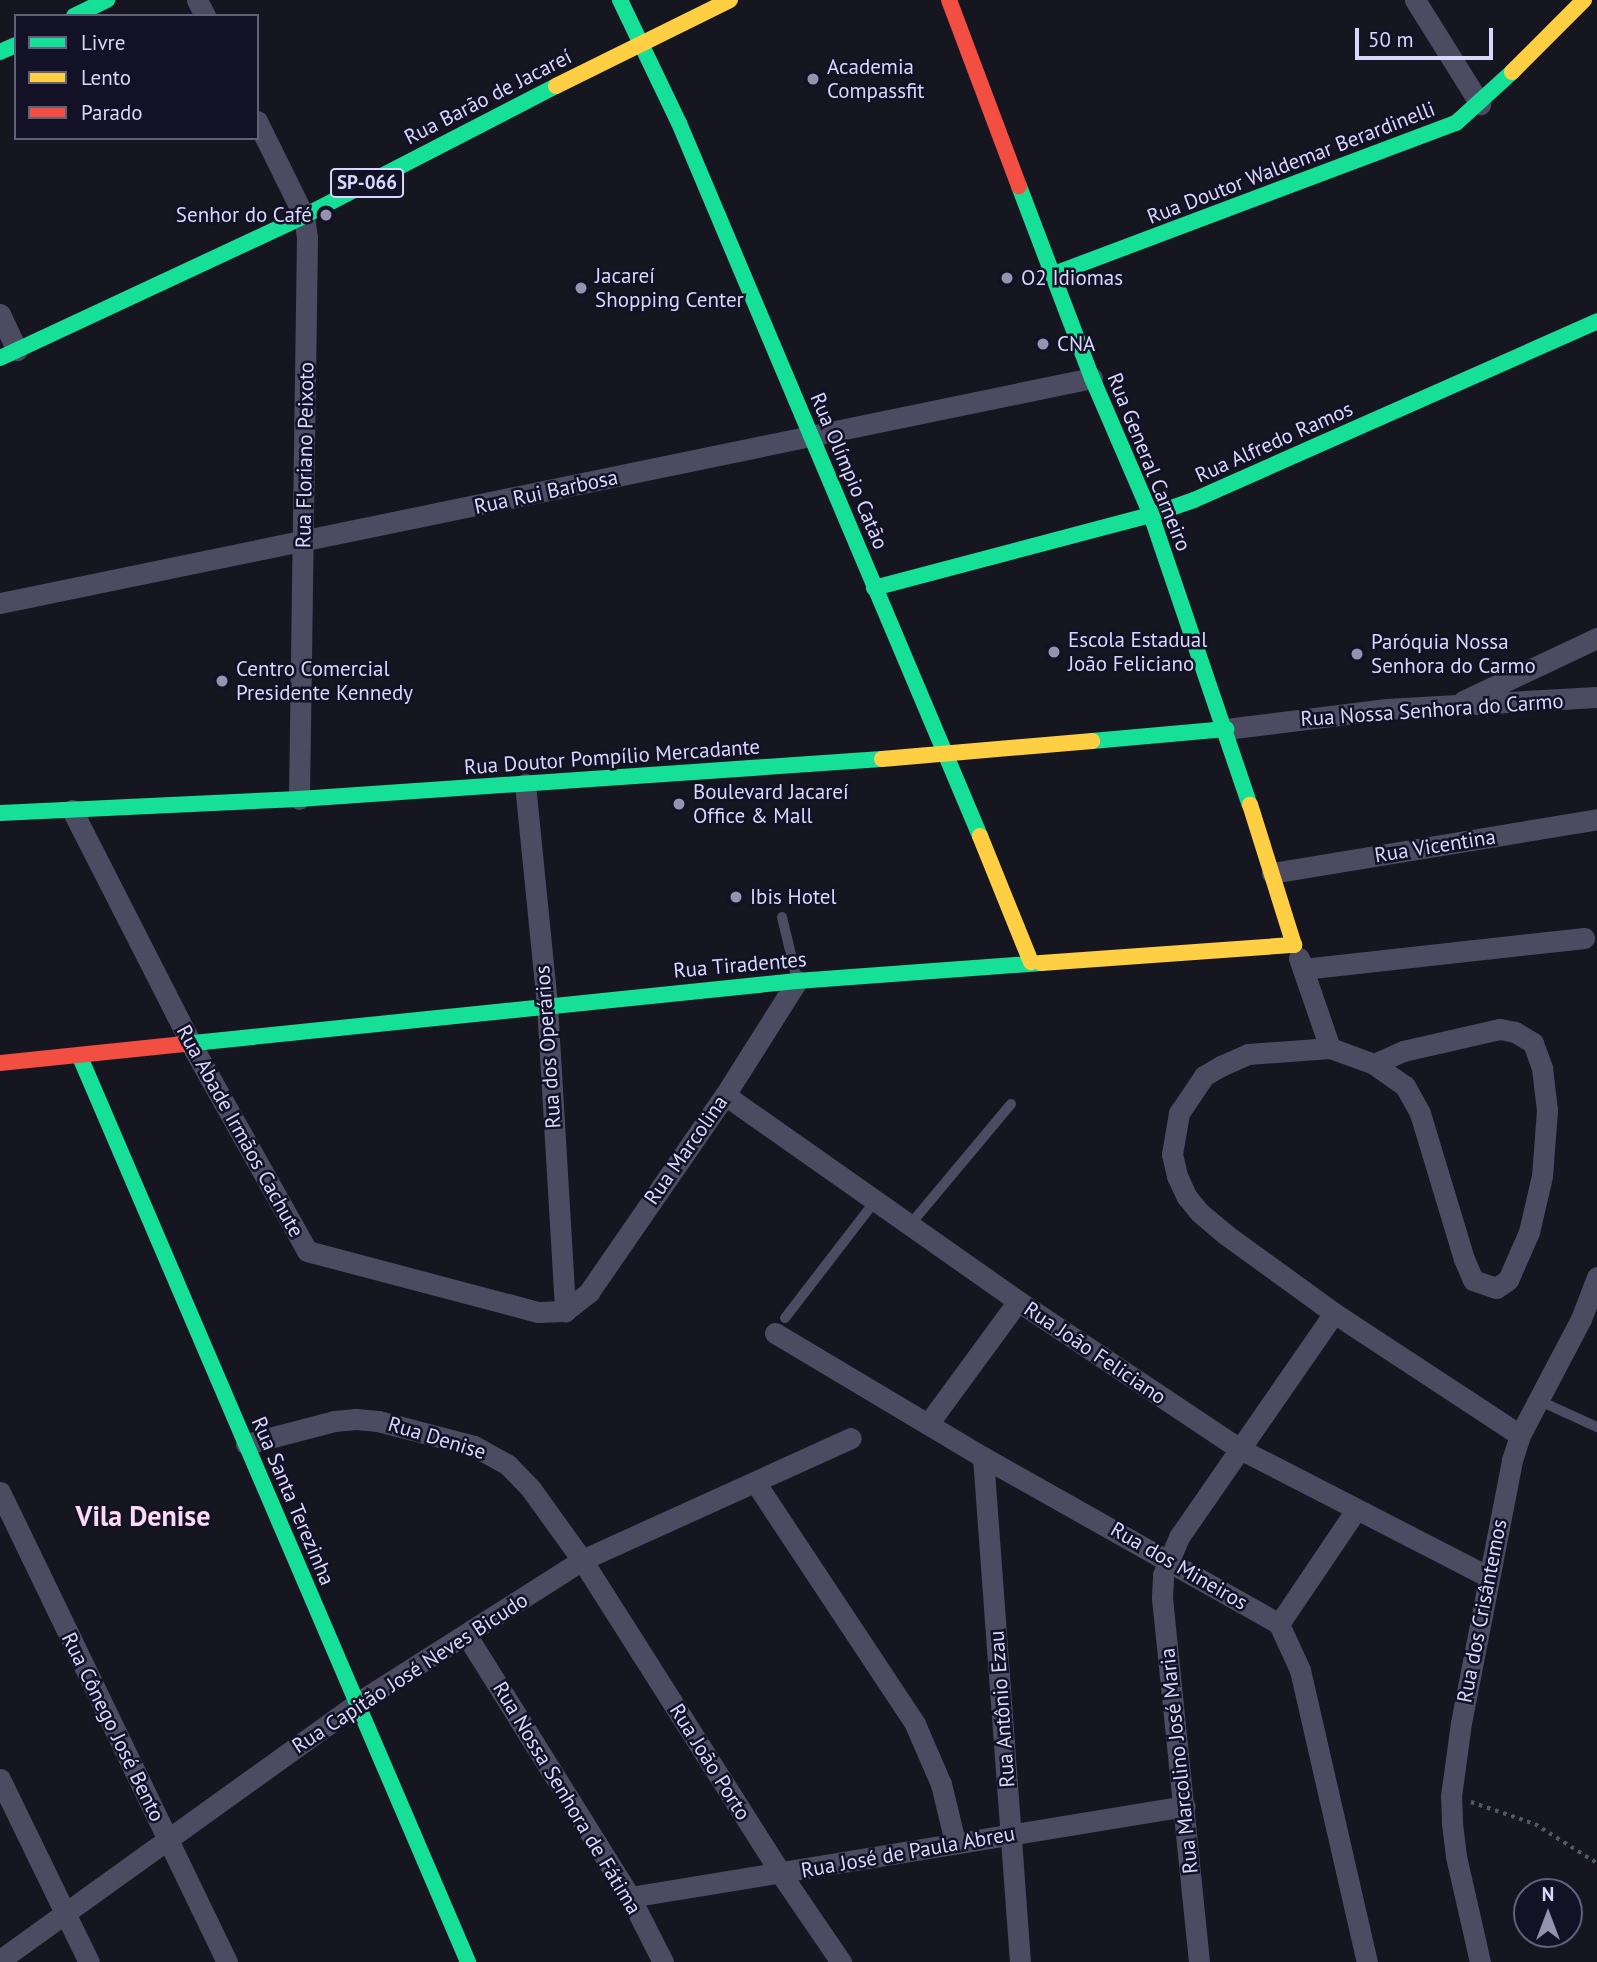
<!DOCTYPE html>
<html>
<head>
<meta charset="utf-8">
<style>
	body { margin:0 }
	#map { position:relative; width:1597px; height:1962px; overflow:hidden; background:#161620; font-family:"PT Sans",sans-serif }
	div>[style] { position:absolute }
	.path>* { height:3.5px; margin-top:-1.75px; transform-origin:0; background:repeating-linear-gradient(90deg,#4c5c67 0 3.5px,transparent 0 8.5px) }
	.lane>* { height:10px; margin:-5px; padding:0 5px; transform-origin:5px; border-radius:5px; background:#4b4c61 }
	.street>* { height:21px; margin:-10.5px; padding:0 10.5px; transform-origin:10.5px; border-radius:10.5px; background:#4b4c61 }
	.fast>* { height:16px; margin:-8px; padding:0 8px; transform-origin:8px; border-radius:8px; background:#16e098 }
	.slow>* { height:16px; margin:-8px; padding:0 8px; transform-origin:8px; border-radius:8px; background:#ffcf43 }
	.jam>* { height:16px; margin:-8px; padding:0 8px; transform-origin:8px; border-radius:8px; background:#f24e42 }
	.dots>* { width:19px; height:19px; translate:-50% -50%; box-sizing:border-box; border:4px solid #131125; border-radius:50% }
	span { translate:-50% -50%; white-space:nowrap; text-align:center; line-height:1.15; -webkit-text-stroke:5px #131125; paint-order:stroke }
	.shield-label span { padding:2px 5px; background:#131125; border:2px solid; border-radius:5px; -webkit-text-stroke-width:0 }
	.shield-label { font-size:19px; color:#d9d8fc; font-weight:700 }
	.poi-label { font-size:21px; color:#d9d8fc }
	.left { translate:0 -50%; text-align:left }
	.right { translate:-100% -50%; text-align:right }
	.street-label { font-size:21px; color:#d9d8fc }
	.district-label { font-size:28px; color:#fcdaf2; font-weight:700 }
	.legend { position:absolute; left:14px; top:14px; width:245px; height:126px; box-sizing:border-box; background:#131125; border:2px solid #62617b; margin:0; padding:9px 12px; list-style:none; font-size:21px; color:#d9d8fc }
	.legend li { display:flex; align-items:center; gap:14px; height:35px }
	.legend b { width:35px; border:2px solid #62617b }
	.north { position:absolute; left:1513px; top:1878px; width:70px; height:70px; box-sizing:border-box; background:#131125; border:2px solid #62617b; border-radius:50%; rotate:0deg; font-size:19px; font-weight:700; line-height:28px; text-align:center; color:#d9d8fc }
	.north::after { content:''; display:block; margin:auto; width:24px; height:32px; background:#9594af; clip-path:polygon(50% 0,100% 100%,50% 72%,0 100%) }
	.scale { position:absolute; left:1355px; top:28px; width:138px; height:32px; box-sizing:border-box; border:4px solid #d9d8fc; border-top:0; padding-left:9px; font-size:21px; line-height:24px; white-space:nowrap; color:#d9d8fc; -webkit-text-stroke:5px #131125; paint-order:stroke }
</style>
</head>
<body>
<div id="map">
	<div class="path">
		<i style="left:1471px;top:1802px;width:68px;rotate:19deg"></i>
		<i style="left:1535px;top:1824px;width:73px;rotate:32.2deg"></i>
	</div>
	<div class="lane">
		<i style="left:782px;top:917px;width:65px;rotate:76.6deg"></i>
		<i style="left:909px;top:1226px;width:159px;rotate:-50.1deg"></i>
		<i style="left:785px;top:1318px;width:148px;rotate:-52.4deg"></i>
		<i style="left:1540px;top:1401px;width:63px;rotate:24.5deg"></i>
	</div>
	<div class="street">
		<i style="left:197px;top:0;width:18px;rotate:63deg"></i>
		<i style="left:1415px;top:0;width:123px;rotate:58deg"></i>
		<i style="left:257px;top:121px;width:106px;rotate:63.7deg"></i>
		<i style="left:304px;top:216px;width:22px;rotate:82deg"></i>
		<i style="left:307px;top:238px;width:561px;rotate:90.82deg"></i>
		<i style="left:0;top:314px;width:40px;rotate:65deg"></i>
		<i style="left:0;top:603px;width:1115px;rotate:-11.64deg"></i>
		<i style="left:1463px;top:701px;width:148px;rotate:-25.2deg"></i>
		<i style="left:1226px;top:729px;width:162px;rotate:-7.1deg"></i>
		<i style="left:1387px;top:709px;width:210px;rotate:-3.3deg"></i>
		<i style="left:525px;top:784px;width:222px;rotate:84.3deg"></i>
		<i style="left:547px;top:1005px;width:307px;rotate:86.6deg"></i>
		<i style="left:72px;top:810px;width:263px;rotate:63deg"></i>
		<i style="left:191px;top:1044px;width:237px;rotate:60.7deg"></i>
		<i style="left:307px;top:1251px;width:239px;rotate:14.8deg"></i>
		<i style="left:538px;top:1312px;width:27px;rotate:-2deg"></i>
		<i style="left:565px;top:1311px;width:31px;rotate:-38deg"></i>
		<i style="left:589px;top:1292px;width:239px;rotate:-55.4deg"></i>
		<i style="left:725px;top:1095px;width:135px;rotate:-57.7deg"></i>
		<i style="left:1272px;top:873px;width:329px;rotate:-9.4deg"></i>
		<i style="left:1299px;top:958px;width:95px;rotate:71deg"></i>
		<i style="left:1303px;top:969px;width:283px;rotate:-6.3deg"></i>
		<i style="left:1374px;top:1064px;width:32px;rotate:-24deg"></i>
		<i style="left:1403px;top:1051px;width:99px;rotate:-12.8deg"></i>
		<i style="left:1500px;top:1029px;width:15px;rotate:11deg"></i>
		<i style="left:1515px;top:1032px;width:21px;rotate:31deg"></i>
		<i style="left:1533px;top:1043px;width:27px;rotate:70deg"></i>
		<i style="left:1542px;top:1068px;width:42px;rotate:83.2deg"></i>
		<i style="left:1547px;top:1110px;width:66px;rotate:94.3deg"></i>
		<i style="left:1542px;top:1176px;width:57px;rotate:103.1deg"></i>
		<i style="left:1529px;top:1232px;width:52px;rotate:113.6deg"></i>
		<i style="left:1508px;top:1280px;width:14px;rotate:146deg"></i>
		<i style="left:1496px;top:1288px;width:24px;rotate:-161deg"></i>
		<i style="left:1473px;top:1280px;width:23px;rotate:-113deg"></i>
		<i style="left:1464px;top:1259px;width:152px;rotate:-106.8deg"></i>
		<i style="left:1420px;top:1113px;width:31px;rotate:-119deg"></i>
		<i style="left:1405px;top:1086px;width:38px;rotate:-145deg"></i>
		<i style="left:1374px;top:1064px;width:47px;rotate:-160deg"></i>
		<i style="left:1330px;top:1048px;width:82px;rotate:175.8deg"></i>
		<i style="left:1248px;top:1054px;width:30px;rotate:156deg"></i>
		<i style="left:1221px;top:1066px;width:20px;rotate:150deg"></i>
		<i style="left:1204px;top:1076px;width:45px;rotate:124deg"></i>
		<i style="left:1179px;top:1113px;width:42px;rotate:99.7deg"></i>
		<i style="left:1172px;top:1154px;width:23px;rotate:77deg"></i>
		<i style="left:1177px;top:1176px;width:23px;rotate:65deg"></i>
		<i style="left:1187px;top:1197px;width:19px;rotate:51deg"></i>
		<i style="left:1199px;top:1212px;width:34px;rotate:40deg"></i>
		<i style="left:1225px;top:1234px;width:135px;rotate:35.9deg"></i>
		<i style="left:1334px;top:1313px;width:222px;rotate:33.3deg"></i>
		<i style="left:725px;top:1095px;width:358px;rotate:35.1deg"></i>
		<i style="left:1018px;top:1301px;width:267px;rotate:33.7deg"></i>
		<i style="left:1240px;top:1449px;width:278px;rotate:27.2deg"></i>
		<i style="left:775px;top:1333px;width:242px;rotate:30.8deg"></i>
		<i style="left:983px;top:1457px;width:340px;rotate:29.4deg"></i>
		<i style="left:1279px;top:1624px;width:51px;rotate:65.5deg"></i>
		<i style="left:1300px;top:1670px;width:300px;rotate:77.1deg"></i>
		<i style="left:928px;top:1424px;width:152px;rotate:-53.8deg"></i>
		<i style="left:246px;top:1444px;width:91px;rotate:-14.6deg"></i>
		<i style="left:334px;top:1421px;width:22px;rotate:-5deg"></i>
		<i style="left:356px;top:1419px;width:22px;rotate:5deg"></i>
		<i style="left:378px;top:1421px;width:99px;rotate:14.6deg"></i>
		<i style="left:474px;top:1446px;width:39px;rotate:29deg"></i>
		<i style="left:508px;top:1465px;width:33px;rotate:46deg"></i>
		<i style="left:531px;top:1489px;width:87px;rotate:54.3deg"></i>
		<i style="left:582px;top:1560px;width:372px;rotate:57.6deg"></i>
		<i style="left:781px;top:1874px;width:107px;rotate:55.7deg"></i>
		<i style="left:983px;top:1457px;width:506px;rotate:85.81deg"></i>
		<i style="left:755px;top:1482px;width:290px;rotate:56.5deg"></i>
		<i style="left:915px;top:1724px;width:65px;rotate:66.6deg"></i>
		<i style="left:941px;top:1784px;width:60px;rotate:76.4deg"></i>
		<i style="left:0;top:1492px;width:522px;rotate:64.22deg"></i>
		<i style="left:1279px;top:1624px;width:138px;rotate:-56deg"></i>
		<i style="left:467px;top:1636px;width:308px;rotate:58deg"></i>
		<i style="left:630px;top:1897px;width:73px;rotate:63.1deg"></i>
		<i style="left:0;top:1779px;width:203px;rotate:64.1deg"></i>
		<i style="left:630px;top:1897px;width:562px;rotate:-9.31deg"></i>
		<i style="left:0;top:1960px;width:440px;rotate:-35.7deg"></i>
		<i style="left:357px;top:1703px;width:267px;rotate:-32.4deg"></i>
		<i style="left:582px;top:1560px;width:295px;rotate:-24.4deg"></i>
		<i style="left:1199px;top:1962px;width:367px;rotate:-95.8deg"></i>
		<i style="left:1162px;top:1597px;width:22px;rotate:-87deg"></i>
		<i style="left:1163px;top:1575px;width:41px;rotate:-67.2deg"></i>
		<i style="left:1179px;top:1537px;width:272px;rotate:-55.3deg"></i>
		<i style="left:1480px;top:1962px;width:109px;rotate:-102.8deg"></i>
		<i style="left:1456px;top:1856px;width:35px;rotate:-97deg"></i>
		<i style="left:1452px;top:1821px;width:25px;rotate:-92deg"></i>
		<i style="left:1451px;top:1796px;width:74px;rotate:-82.2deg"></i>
		<i style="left:1461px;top:1723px;width:268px;rotate:-79deg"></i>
		<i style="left:1512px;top:1460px;width:26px;rotate:-72deg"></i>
		<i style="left:1520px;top:1435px;width:131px;rotate:-62.3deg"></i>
		<i style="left:1581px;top:1319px;width:45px;rotate:-69.1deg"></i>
	</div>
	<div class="fast">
		<i style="left:620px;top:0;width:136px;rotate:64.4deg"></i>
		<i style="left:679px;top:123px;width:774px;rotate:67.11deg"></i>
		<i style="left:74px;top:16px;width:37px;rotate:-26deg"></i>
		<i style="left:0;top:52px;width:17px;rotate:-24deg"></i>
		<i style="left:1019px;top:186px;width:205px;rotate:69.2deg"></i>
		<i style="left:1092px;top:378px;width:149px;rotate:66.7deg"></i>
		<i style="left:1151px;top:515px;width:306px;rotate:71.2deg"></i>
		<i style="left:1054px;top:274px;width:429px;rotate:-20.6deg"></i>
		<i style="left:1456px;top:123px;width:76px;rotate:-42.3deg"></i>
		<i style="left:0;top:358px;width:336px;rotate:-25deg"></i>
		<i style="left:304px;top:216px;width:284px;rotate:-27.3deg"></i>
		<i style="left:874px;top:588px;width:286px;rotate:-14.8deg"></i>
		<i style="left:1151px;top:515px;width:46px;rotate:-19.2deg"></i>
		<i style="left:1194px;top:500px;width:441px;rotate:-23.9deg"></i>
		<i style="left:1092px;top:741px;width:135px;rotate:-5.1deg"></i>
		<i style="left:0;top:813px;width:299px;rotate:-2.7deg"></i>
		<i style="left:299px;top:799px;width:584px;rotate:-3.92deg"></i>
		<i style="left:184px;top:1044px;width:616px;rotate:-5.87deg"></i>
		<i style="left:797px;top:981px;width:245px;rotate:-4.2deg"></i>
		<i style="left:80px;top:1057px;width:985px;rotate:66.79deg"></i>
	</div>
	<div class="slow">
		<i style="left:1512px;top:72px;width:102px;rotate:-45deg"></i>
		<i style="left:556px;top:86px;width:194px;rotate:-26.3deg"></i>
		<i style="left:882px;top:759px;width:211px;rotate:-4.9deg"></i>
		<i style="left:980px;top:836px;width:136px;rotate:68deg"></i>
		<i style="left:1041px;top:963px;width:254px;rotate:-4.1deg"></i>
		<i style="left:1294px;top:945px;width:147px;rotate:-107.4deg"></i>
	</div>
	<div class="jam">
		<i style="left:949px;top:0;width:199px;rotate:69.4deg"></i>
		<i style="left:0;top:1063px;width:185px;rotate:-5.9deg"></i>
	</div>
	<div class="dots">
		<i style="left:813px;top:79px;background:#9594af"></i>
		<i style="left:326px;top:215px;background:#9594af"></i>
		<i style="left:1007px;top:278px;background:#9594af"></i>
		<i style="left:581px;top:288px;background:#9594af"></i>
		<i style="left:1043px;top:344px;background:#9594af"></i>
		<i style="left:1054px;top:652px;background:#9594af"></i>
		<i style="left:1357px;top:654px;background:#9594af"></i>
		<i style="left:222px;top:681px;background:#9594af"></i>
		<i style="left:679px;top:804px;background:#9594af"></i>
		<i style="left:736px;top:897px;background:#9594af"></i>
	</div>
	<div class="shield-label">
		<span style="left:367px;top:183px">SP-066</span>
	</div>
	<div class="poi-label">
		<span class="left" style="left:827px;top:79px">Academia<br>Compassfit</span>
		<span class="right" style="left:312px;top:215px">Senhor do Café</span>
		<span class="left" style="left:595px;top:288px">Jacareí<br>Shopping Center</span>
		<span class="left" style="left:1021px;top:278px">O2 Idiomas</span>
		<span class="left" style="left:1057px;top:344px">CNA</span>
		<span class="left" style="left:1068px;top:652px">Escola Estadual<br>João Feliciano</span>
		<span class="left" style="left:1371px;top:654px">Paróquia Nossa<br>Senhora do Carmo</span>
		<span class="left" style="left:236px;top:681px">Centro Comercial<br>Presidente Kennedy</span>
		<span class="left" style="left:693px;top:804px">Boulevard Jacareí<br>Office &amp; Mall</span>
		<span class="left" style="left:750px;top:897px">Ibis Hotel</span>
	</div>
	<div class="street-label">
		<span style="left:488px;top:97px;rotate:-27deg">Rua Barão de Jacareí</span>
		<span style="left:1291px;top:163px;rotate:-21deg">Rua Doutor Waldemar Berardinelli</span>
		<span style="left:1274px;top:442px;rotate:-24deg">Rua Alfredo Ramos</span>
		<span style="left:305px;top:455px;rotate:-89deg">Rua Floriano Peixoto</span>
		<span style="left:1149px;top:462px;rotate:68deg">Rua General Carneiro</span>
		<span style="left:849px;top:471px;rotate:67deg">Rua Olímpio Catão</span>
		<span style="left:546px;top:492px;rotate:-12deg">Rua Rui Barbosa</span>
		<span style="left:1432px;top:710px;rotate:-4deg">Rua Nossa Senhora do Carmo</span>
		<span style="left:612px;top:757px;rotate:-4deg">Rua Doutor Pompílio Mercadante</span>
		<span style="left:1435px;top:846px;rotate:-9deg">Rua Vicentina</span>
		<span style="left:740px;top:965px;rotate:-5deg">Rua Tiradentes</span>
		<span style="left:548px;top:1047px;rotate:-94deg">Rua dos Operários</span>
		<span style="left:240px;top:1131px;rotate:61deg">Rua Abade Irmãos Cachute</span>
		<span style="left:686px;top:1150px;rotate:-55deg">Rua Marcolina</span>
		<span style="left:1095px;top:1353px;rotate:34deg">Rua João Feliciano</span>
		<span style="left:437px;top:1438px;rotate:17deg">Rua Denise</span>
		<span style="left:293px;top:1501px;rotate:67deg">Rua Santa Terezinha</span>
		<span style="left:1179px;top:1566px;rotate:30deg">Rua dos Mineiros</span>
		<span style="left:1482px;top:1611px;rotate:-79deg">Rua dos Crisântemos</span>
		<span style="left:410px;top:1673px;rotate:-33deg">Rua Capitão José Neves Bicudo</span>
		<span style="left:1002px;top:1709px;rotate:-94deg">Rua Antônio Ezau</span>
		<span style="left:113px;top:1727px;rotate:64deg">Rua Cônego José Bento</span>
		<span style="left:1179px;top:1761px;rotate:-96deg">Rua Marcolino José Maria</span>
		<span style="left:710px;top:1762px;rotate:58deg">Rua João Porto</span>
		<span style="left:567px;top:1798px;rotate:59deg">Rua Nossa Senhora de Fátima</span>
		<span style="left:908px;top:1852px;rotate:-10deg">Rua José de Paula Abreu</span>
	</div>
	<div class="district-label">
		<span style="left:143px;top:1516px">Vila Denise</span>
	</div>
	<ul class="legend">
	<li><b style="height:9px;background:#16e098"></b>Livre</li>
	<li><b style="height:9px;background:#ffcf43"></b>Lento</li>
	<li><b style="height:9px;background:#f24e42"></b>Parado</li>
	</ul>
	<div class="north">N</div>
	<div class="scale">50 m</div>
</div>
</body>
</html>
